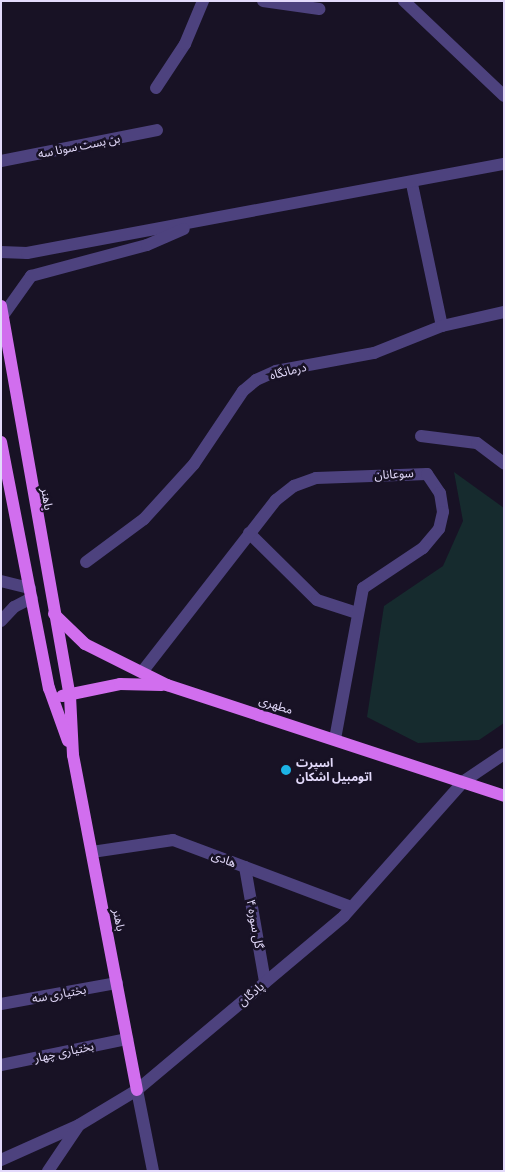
<!DOCTYPE html>
<html>
<head>
<meta charset="utf-8">
<style>
	body { margin:0 }
	#map { position:relative; width:505px; height:1172px; overflow:hidden; background:#181225; font-family:"Titillium Web","Noto Sans Arabic",sans-serif }
	div>[style] { position:absolute }
	.green>* { inset:0; background:#162b2e }
	.minor>* { height:12px; margin:-6px; padding:0 6px; transform-origin:6px; border-radius:6px; background:#4d427e }
	.major>* { height:12px; margin:-6px; padding:0 6px; transform-origin:6px; border-radius:6px; background:#d16eee }
	.dots>* { width:14px; height:14px; translate:-50% -50%; box-sizing:border-box; border:2px solid #181225; border-radius:50% }
	span { translate:-50% -50%; white-space:nowrap; text-align:center; line-height:1.15; -webkit-text-stroke:5px #181225; paint-order:stroke }
	.street-label { font-size:12px; color:#e3dafb }
	.poi-label { font-size:12px; color:#e3dafb; font-weight:700 }
	.left { translate:0 -50%; text-align:left }
	.frame { position:absolute; inset:0; border:2px solid #e3dafb; pointer-events:none }
</style>
</head>
<body>
<div id="map">
	<div class="green">
		<i style="clip-path:polygon(454px 472px,504px 508px,504px 723px,479px 740px,418px 743px,367px 717px,384px 606px,443px 566px,463px 521px)"></i>
	</div>
	<div class="minor">
		<i style="left:263px;top:1px;width:57px;rotate:8.1deg"></i>
		<i style="left:404px;top:1px;width:138px;rotate:43.5deg"></i>
		<i style="left:156px;top:88px;width:53px;rotate:-56.6deg"></i>
		<i style="left:185px;top:44px;width:47px;rotate:-67.3deg"></i>
		<i style="left:1px;top:161px;width:159px;rotate:-11.2deg"></i>
		<i style="left:412px;top:184px;width:145px;rotate:78.1deg"></i>
		<i style="left:1px;top:252px;width:26px;rotate:2deg"></i>
		<i style="left:27px;top:253px;width:485px;rotate:-10.6deg"></i>
		<i style="left:4px;top:314px;width:47px;rotate:-54.6deg"></i>
		<i style="left:31px;top:276px;width:120px;rotate:-15deg"></i>
		<i style="left:147px;top:245px;width:40px;rotate:-23.4deg"></i>
		<i style="left:421px;top:436px;width:56px;rotate:7.1deg"></i>
		<i style="left:477px;top:443px;width:34px;rotate:37deg"></i>
		<i style="left:249px;top:533px;width:95px;rotate:44.6deg"></i>
		<i style="left:317px;top:600px;width:42px;rotate:18deg"></i>
		<i style="left:86px;top:562px;width:72px;rotate:-36.6deg"></i>
		<i style="left:144px;top:519px;width:74px;rotate:-47.7deg"></i>
		<i style="left:194px;top:464px;width:88px;rotate:-56.1deg"></i>
		<i style="left:243px;top:391px;width:17px;rotate:-40deg"></i>
		<i style="left:256px;top:380px;width:22px;rotate:-24deg"></i>
		<i style="left:276px;top:371px;width:100px;rotate:-10.4deg"></i>
		<i style="left:374px;top:353px;width:73px;rotate:-21.7deg"></i>
		<i style="left:442px;top:326px;width:64px;rotate:-12.7deg"></i>
		<i style="left:1px;top:581px;width:30px;rotate:14deg"></i>
		<i style="left:1px;top:621px;width:19px;rotate:-47deg"></i>
		<i style="left:14px;top:607px;width:20px;rotate:-27deg"></i>
		<i style="left:142px;top:672px;width:218px;rotate:-52.1deg"></i>
		<i style="left:276px;top:500px;width:23px;rotate:-38deg"></i>
		<i style="left:294px;top:486px;width:23px;rotate:-20deg"></i>
		<i style="left:316px;top:478px;width:111px;rotate:-2.1deg"></i>
		<i style="left:427px;top:474px;width:23px;rotate:56deg"></i>
		<i style="left:440px;top:493px;width:19px;rotate:81deg"></i>
		<i style="left:443px;top:512px;width:17px;rotate:103deg"></i>
		<i style="left:439px;top:529px;width:25px;rotate:130deg"></i>
		<i style="left:423px;top:548px;width:72px;rotate:146.3deg"></i>
		<i style="left:363px;top:588px;width:154px;rotate:100.5deg"></i>
		<i style="left:92px;top:852px;width:82px;rotate:-8.4deg"></i>
		<i style="left:173px;top:840px;width:190px;rotate:20.6deg"></i>
		<i style="left:245px;top:867px;width:117px;rotate:80.1deg"></i>
		<i style="left:1px;top:1004px;width:118px;rotate:-10.3deg"></i>
		<i style="left:1px;top:1065px;width:129px;rotate:-11.7deg"></i>
		<i style="left:137px;top:1090px;width:83px;rotate:78.8deg"></i>
		<i style="left:1px;top:1160px;width:85px;rotate:-24.2deg"></i>
		<i style="left:79px;top:1125px;width:68px;rotate:-31.1deg"></i>
		<i style="left:137px;top:1090px;width:270px;rotate:-40deg"></i>
		<i style="left:344px;top:916px;width:181px;rotate:-48.4deg"></i>
		<i style="left:464px;top:781px;width:48px;rotate:-34deg"></i>
		<i style="left:48px;top:1171px;width:55px;rotate:-56deg"></i>
	</div>
	<div class="major">
		<i style="left:1px;top:306px;width:396px;rotate:80deg"></i>
		<i style="left:70px;top:696px;width:59px;rotate:87.1deg"></i>
		<i style="left:73px;top:755px;width:341px;rotate:79.2deg"></i>
		<i style="left:1px;top:442px;width:251px;rotate:79deg"></i>
		<i style="left:49px;top:688px;width:56px;rotate:70.3deg"></i>
		<i style="left:54px;top:614px;width:43px;rotate:44.1deg"></i>
		<i style="left:85px;top:644px;width:92px;rotate:26.6deg"></i>
		<i style="left:167px;top:685px;width:355px;rotate:18.2deg"></i>
		<i style="left:62px;top:696px;width:59px;rotate:-11.7deg"></i>
		<i style="left:120px;top:684px;width:42px;rotate:1.4deg"></i>
	</div>
	<div class="dots">
		<i style="left:286px;top:770px;background:#1cb3e5"></i>
	</div>
	<div class="street-label">
		<span style="left:79px;top:146px;rotate:-11deg">بن بست سونا سه</span>
		<span style="left:288px;top:371px;rotate:-14deg">درمانگاه</span>
		<span style="left:394px;top:474px;rotate:-3deg">سوعانان</span>
		<span style="left:47px;top:499px;rotate:81deg">باهنر</span>
		<span style="left:276px;top:705px;rotate:18deg">مطهری</span>
		<span style="left:224px;top:859px;rotate:21deg">هادی</span>
		<span style="left:119px;top:920px;rotate:79deg">باهنر</span>
		<span style="left:255px;top:924px;rotate:80deg">گل سوره ۴</span>
		<span style="left:59px;top:994px;rotate:-10deg">بختیاری سه</span>
		<span style="left:251px;top:994px;rotate:-40deg">پادگان</span>
		<span style="left:64px;top:1052px;rotate:-12deg">بختیاری چهار</span>
	</div>
	<div class="poi-label">
		<span class="left" style="left:296px;top:770px">اسپرت<br>اتومبیل اشکان</span>
	</div>
	<div class="frame"></div>
</div>
</body>
</html>
